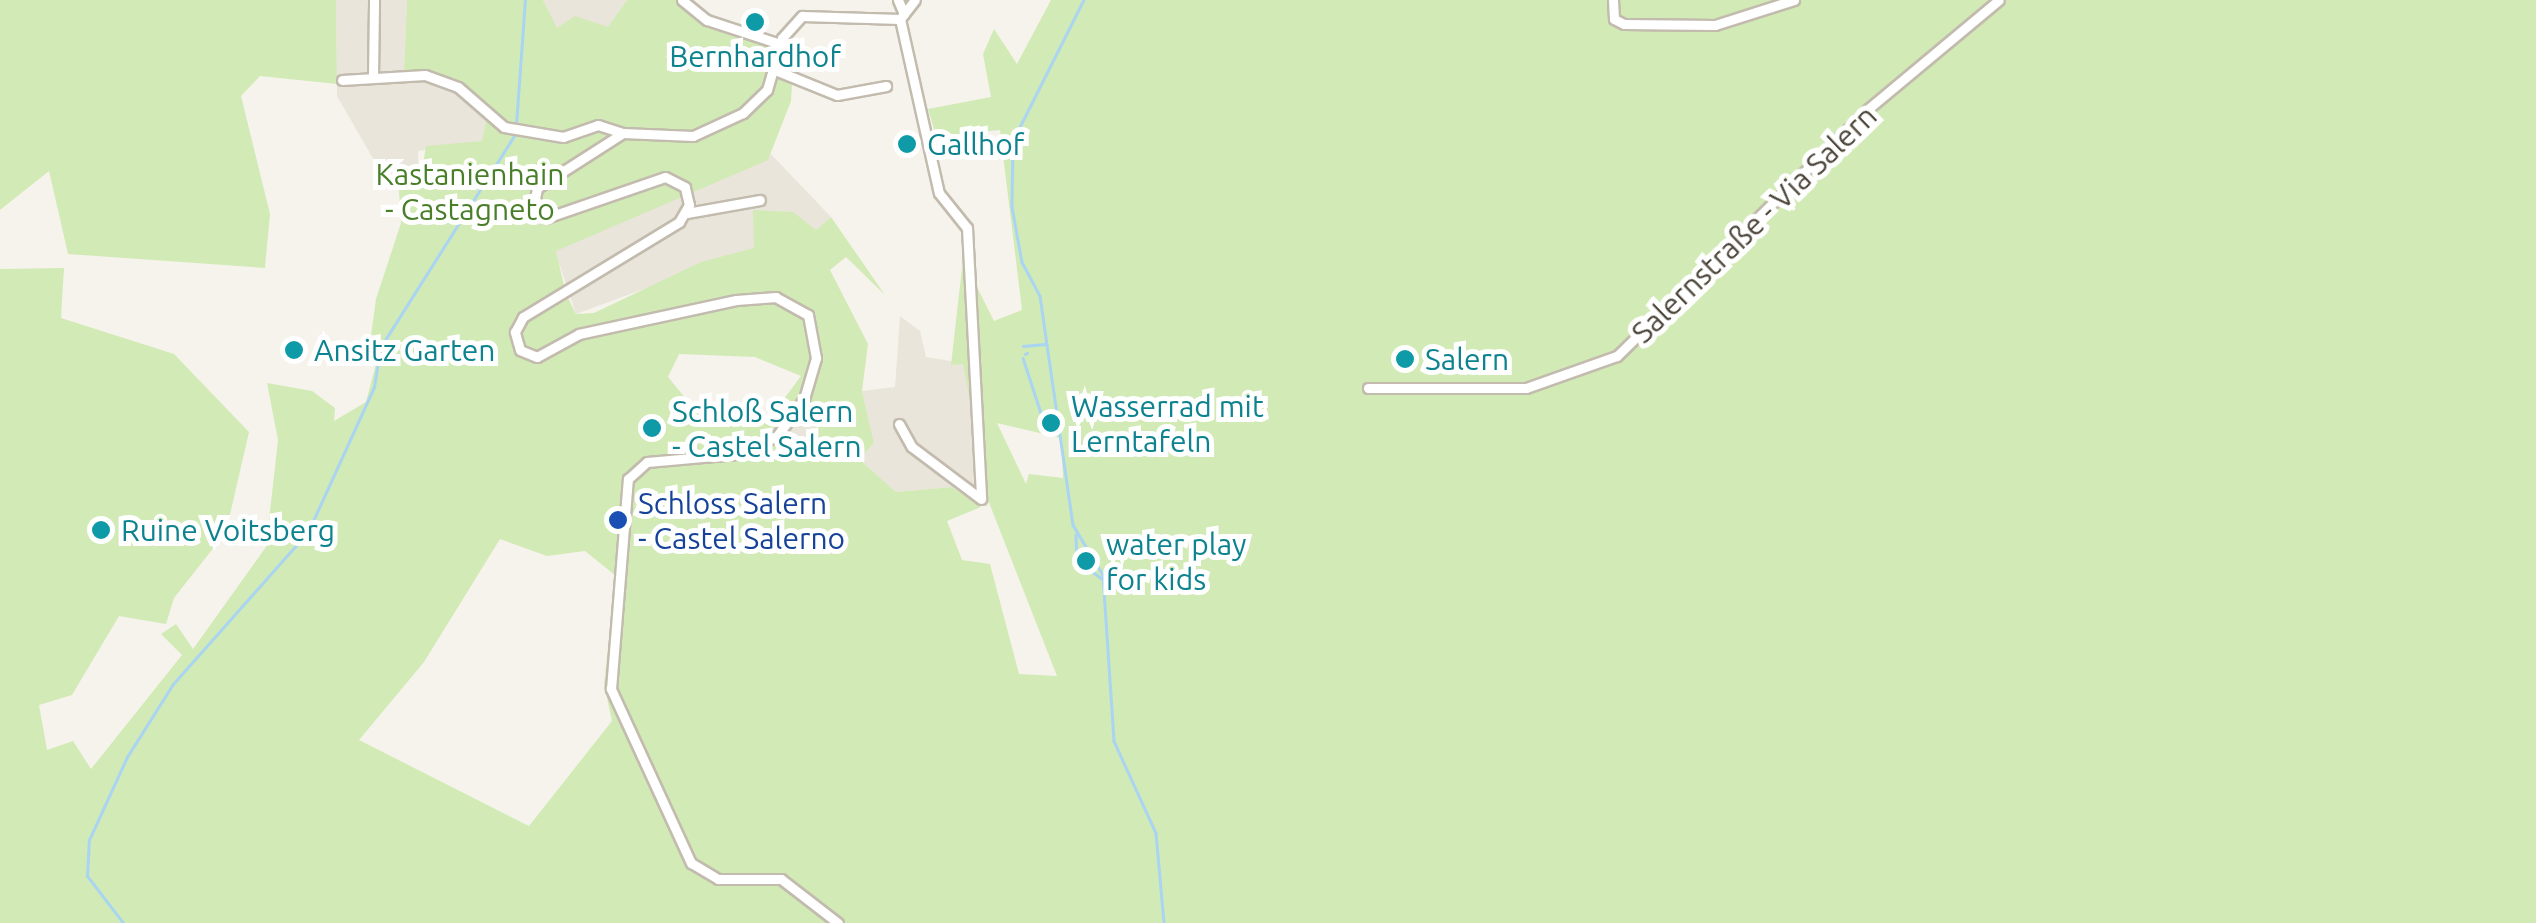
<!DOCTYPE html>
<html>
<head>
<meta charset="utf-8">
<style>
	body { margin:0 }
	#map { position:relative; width:2536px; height:923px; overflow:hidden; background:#f6f3ec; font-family:Ubuntu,sans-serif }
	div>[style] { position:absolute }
	.residential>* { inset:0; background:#eae5da }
	.green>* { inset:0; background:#d2eab5 }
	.stream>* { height:2.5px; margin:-1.25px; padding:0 1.25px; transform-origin:1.25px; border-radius:1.25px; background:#a9d4f2 }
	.roads { filter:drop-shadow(2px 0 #c2bbae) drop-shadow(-2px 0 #c2bbae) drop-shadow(0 2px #c2bbae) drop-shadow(0 -2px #c2bbae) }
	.minor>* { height:9px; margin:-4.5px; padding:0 4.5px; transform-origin:4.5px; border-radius:4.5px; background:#fff }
	.dots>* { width:28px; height:28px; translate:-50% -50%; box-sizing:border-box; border:5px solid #fff; border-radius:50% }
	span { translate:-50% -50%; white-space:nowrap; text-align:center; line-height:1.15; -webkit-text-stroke:10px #fff; paint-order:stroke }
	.culture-label { font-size:30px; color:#0d838f }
	.left { translate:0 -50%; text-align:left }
	.park-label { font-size:30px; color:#4a7f2a }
	.street-label { font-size:30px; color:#4b4439 }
	.transit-label { font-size:30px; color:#164399 }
</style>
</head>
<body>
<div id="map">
	<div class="residential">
		<i style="clip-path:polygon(336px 0,407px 0,404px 69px,459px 85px,487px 116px,482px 141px,418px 151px,419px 190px,379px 169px,337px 96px)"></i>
		<i style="clip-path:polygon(543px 0,627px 0,608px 28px,575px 17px,557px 29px)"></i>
		<i style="clip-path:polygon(771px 154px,831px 217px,816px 230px,753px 210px,755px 248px,576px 314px,555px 251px)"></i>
		<i style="clip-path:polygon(900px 316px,920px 331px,926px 357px,963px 363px,988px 500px,952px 487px,896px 492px,859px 459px,874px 443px,862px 391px,895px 387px)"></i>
		<i style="clip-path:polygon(804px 399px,822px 449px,799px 460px,777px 436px)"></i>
	</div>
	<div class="green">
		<i style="clip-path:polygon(0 0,336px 0,337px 84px,260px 76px,241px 96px,270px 214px,265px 268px,68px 254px,49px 171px,0 210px)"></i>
		<i style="clip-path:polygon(evenodd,407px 0,543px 0,557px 28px,575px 16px,608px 27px,627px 0,682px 0,707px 20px,780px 44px,775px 70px,792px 85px,791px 101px,768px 160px,556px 251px,566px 294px,576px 314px,594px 313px,701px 262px,754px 248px,753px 210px,793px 212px,816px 230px,831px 217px,885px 295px,846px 257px,830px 270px,868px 344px,862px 391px,874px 443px,859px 459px,896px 492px,952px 487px,981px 507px,947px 521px,962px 560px,990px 564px,1019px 674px,1057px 676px,988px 500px,963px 364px,951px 365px,963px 259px,994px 321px,1022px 310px,1000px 130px,936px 136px,928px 109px,991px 97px,983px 54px,994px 29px,1017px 64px,1051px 0,2536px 0,2536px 923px,0 923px,0 269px,64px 268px,61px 318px,174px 354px,249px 432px,226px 532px,174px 598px,166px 624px,119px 616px,72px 695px,39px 705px,47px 750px,73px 741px,91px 769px,182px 655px,161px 634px,176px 624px,193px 649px,266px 547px,278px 440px,267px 383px,312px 391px,335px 408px,334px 421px,366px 402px,377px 360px,369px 350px,376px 299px,401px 223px,399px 190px,419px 190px,426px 146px,482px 141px,487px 116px,459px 85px,404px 70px,407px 0,679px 354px,755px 357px,801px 376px,769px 419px,700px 416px,668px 377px,679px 354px,407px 0,804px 400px,822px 449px,799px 460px,778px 436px,804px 400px,407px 0,997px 423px,1061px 438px,1063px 478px,1029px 474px,1026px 484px,997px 423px,407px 0,500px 539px,547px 556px,585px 551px,616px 576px,604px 684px,612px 721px,529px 826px,359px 740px,424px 662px,500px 539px)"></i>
	</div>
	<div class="stream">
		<i style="left:1084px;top:0;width:158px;rotate:116.7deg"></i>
		<i style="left:1013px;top:141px;width:66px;rotate:90.9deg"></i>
		<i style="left:1012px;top:207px;width:56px;rotate:79.7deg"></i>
		<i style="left:1022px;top:262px;width:38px;rotate:62deg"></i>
		<i style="left:1040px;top:296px;width:231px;rotate:81.8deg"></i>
		<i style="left:1073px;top:525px;width:58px;rotate:59deg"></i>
		<i style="left:1103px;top:575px;width:166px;rotate:86.2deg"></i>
		<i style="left:1114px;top:741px;width:101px;rotate:65.5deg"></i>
		<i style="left:1156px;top:833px;width:90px;rotate:84.9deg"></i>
		<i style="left:516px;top:125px;width:125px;rotate:-85.9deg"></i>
		<i style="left:1023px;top:346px;width:22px;rotate:-5deg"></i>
		<i style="left:1025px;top:354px;width:2px;rotate:-27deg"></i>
		<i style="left:1023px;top:358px;width:61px;rotate:71.9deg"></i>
		<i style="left:1042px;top:416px;width:23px;rotate:31deg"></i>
		<i style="left:1076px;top:535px;width:25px;rotate:88deg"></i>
		<i style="left:1077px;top:560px;width:30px;rotate:37deg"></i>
		<i style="left:123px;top:923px;width:59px;rotate:-127.5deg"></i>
		<i style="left:87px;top:876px;width:36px;rotate:-87deg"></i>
		<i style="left:89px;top:840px;width:91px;rotate:-65.4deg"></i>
		<i style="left:127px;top:757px;width:86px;rotate:-57.8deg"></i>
		<i style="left:173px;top:684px;width:203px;rotate:-48.4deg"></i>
		<i style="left:308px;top:532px;width:159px;rotate:-65.5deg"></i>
		<i style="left:374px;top:387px;width:39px;rotate:-81deg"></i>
		<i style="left:380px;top:348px;width:254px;rotate:-57.7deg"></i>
	</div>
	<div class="roads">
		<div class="minor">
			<i style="left:682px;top:0;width:32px;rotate:39deg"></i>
			<i style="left:707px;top:20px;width:77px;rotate:18.2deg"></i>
			<i style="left:898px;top:0;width:15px;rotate:67deg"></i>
			<i style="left:1613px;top:0;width:19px;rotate:87deg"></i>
			<i style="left:1614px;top:19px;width:11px;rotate:27deg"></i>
			<i style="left:1624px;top:24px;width:91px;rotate:0.6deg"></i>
			<i style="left:1715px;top:25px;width:83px;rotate:-17.6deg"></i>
			<i style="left:900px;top:19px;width:178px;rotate:77.4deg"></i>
			<i style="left:939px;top:193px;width:45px;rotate:51.3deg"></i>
			<i style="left:967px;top:228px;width:271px;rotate:87deg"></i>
			<i style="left:900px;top:19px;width:24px;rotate:-52deg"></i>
			<i style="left:775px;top:70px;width:67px;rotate:22deg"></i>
			<i style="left:837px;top:95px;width:50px;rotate:-10.4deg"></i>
			<i style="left:373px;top:76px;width:76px;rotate:-89.2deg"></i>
			<i style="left:342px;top:80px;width:83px;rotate:-3.4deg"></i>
			<i style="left:425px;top:75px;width:35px;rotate:20deg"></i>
			<i style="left:458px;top:87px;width:61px;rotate:41deg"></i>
			<i style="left:504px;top:127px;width:60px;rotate:9.6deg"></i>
			<i style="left:563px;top:137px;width:37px;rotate:-19deg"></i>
			<i style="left:598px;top:125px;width:26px;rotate:18deg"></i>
			<i style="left:687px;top:213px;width:74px;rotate:-10.1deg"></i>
			<i style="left:1368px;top:388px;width:158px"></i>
			<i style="left:1526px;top:388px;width:96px;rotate:-19.4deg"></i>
			<i style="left:1617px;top:356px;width:352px;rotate:-44.5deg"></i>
			<i style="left:1868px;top:109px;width:170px;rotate:-39.8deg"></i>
			<i style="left:899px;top:424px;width:26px;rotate:61deg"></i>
			<i style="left:912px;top:447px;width:86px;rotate:37deg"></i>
			<i style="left:838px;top:923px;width:72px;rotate:-142.3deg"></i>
			<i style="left:781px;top:879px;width:63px;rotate:180deg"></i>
			<i style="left:718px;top:879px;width:31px;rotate:-149deg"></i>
			<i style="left:691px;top:863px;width:192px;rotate:-114.7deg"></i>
			<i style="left:611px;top:689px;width:211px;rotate:-85.4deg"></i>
			<i style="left:628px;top:479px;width:25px;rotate:-42deg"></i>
			<i style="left:647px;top:462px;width:90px;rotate:-5.1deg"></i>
			<i style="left:737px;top:454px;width:44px;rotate:-24.2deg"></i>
			<i style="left:777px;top:436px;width:46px;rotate:-53.9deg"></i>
			<i style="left:804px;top:399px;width:43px;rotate:-73.7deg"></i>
			<i style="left:816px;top:358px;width:44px;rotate:-100.5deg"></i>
			<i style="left:808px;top:315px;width:37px;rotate:-151deg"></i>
			<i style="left:776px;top:297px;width:40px;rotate:175.7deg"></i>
			<i style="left:736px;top:300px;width:161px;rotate:167.8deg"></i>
			<i style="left:579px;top:334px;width:48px;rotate:151.3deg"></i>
			<i style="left:537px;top:357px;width:18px;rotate:-158deg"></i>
			<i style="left:520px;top:350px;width:19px;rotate:-106deg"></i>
			<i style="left:515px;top:332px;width:17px;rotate:-62deg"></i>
			<i style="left:523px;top:317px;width:183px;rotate:-31.3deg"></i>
			<i style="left:679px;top:222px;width:20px;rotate:-60deg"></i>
			<i style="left:689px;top:205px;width:18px;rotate:-103deg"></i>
			<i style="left:685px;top:187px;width:22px;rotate:-153deg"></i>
			<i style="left:665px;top:177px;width:126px;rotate:161deg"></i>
			<i style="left:546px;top:218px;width:16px;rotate:-145deg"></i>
			<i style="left:533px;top:209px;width:21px;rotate:-79deg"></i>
			<i style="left:537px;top:188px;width:102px;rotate:-32.6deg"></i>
			<i style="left:623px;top:133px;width:70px;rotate:2.5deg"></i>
			<i style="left:693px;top:136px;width:55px;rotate:-24.7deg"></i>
			<i style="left:743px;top:113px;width:33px;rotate:-44deg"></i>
			<i style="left:767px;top:90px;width:54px;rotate:-73.9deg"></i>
			<i style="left:782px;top:38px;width:30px;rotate:-48deg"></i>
			<i style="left:802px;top:16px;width:98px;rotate:1.8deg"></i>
		</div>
	</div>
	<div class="dots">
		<i style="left:755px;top:22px;background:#0f9aa8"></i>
		<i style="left:907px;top:144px;background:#0f9aa8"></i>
		<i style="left:294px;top:350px;background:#0f9aa8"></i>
		<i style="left:1405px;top:359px;background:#0f9aa8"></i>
		<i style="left:1051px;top:423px;background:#0f9aa8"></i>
		<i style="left:652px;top:428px;background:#0f9aa8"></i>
		<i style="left:618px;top:520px;background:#1a4fb4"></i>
		<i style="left:101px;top:530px;background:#0f9aa8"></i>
		<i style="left:1086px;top:561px;background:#0f9aa8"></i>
	</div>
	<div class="culture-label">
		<span style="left:755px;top:56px">Bernhardhof</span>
		<span class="left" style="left:927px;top:144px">Gallhof</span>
		<span class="left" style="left:314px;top:350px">Ansitz Garten</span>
		<span class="left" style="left:1425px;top:359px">Salern</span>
		<span class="left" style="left:1071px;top:423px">Wasserrad mit<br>Lerntafeln</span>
		<span class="left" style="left:672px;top:428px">Schloß Salern<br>- Castel Salern</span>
		<span class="left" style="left:121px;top:530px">Ruine Voitsberg</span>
		<span class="left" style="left:1106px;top:561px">water play<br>for kids</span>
	</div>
	<div class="park-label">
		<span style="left:470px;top:191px">Kastanienhain<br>- Castagneto</span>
	</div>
	<div class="street-label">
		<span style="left:1754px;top:224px;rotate:-44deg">Salernstraße - Via Salern</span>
	</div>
	<div class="transit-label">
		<span class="left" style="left:638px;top:520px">Schloss Salern<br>- Castel Salerno</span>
	</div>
</div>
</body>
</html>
